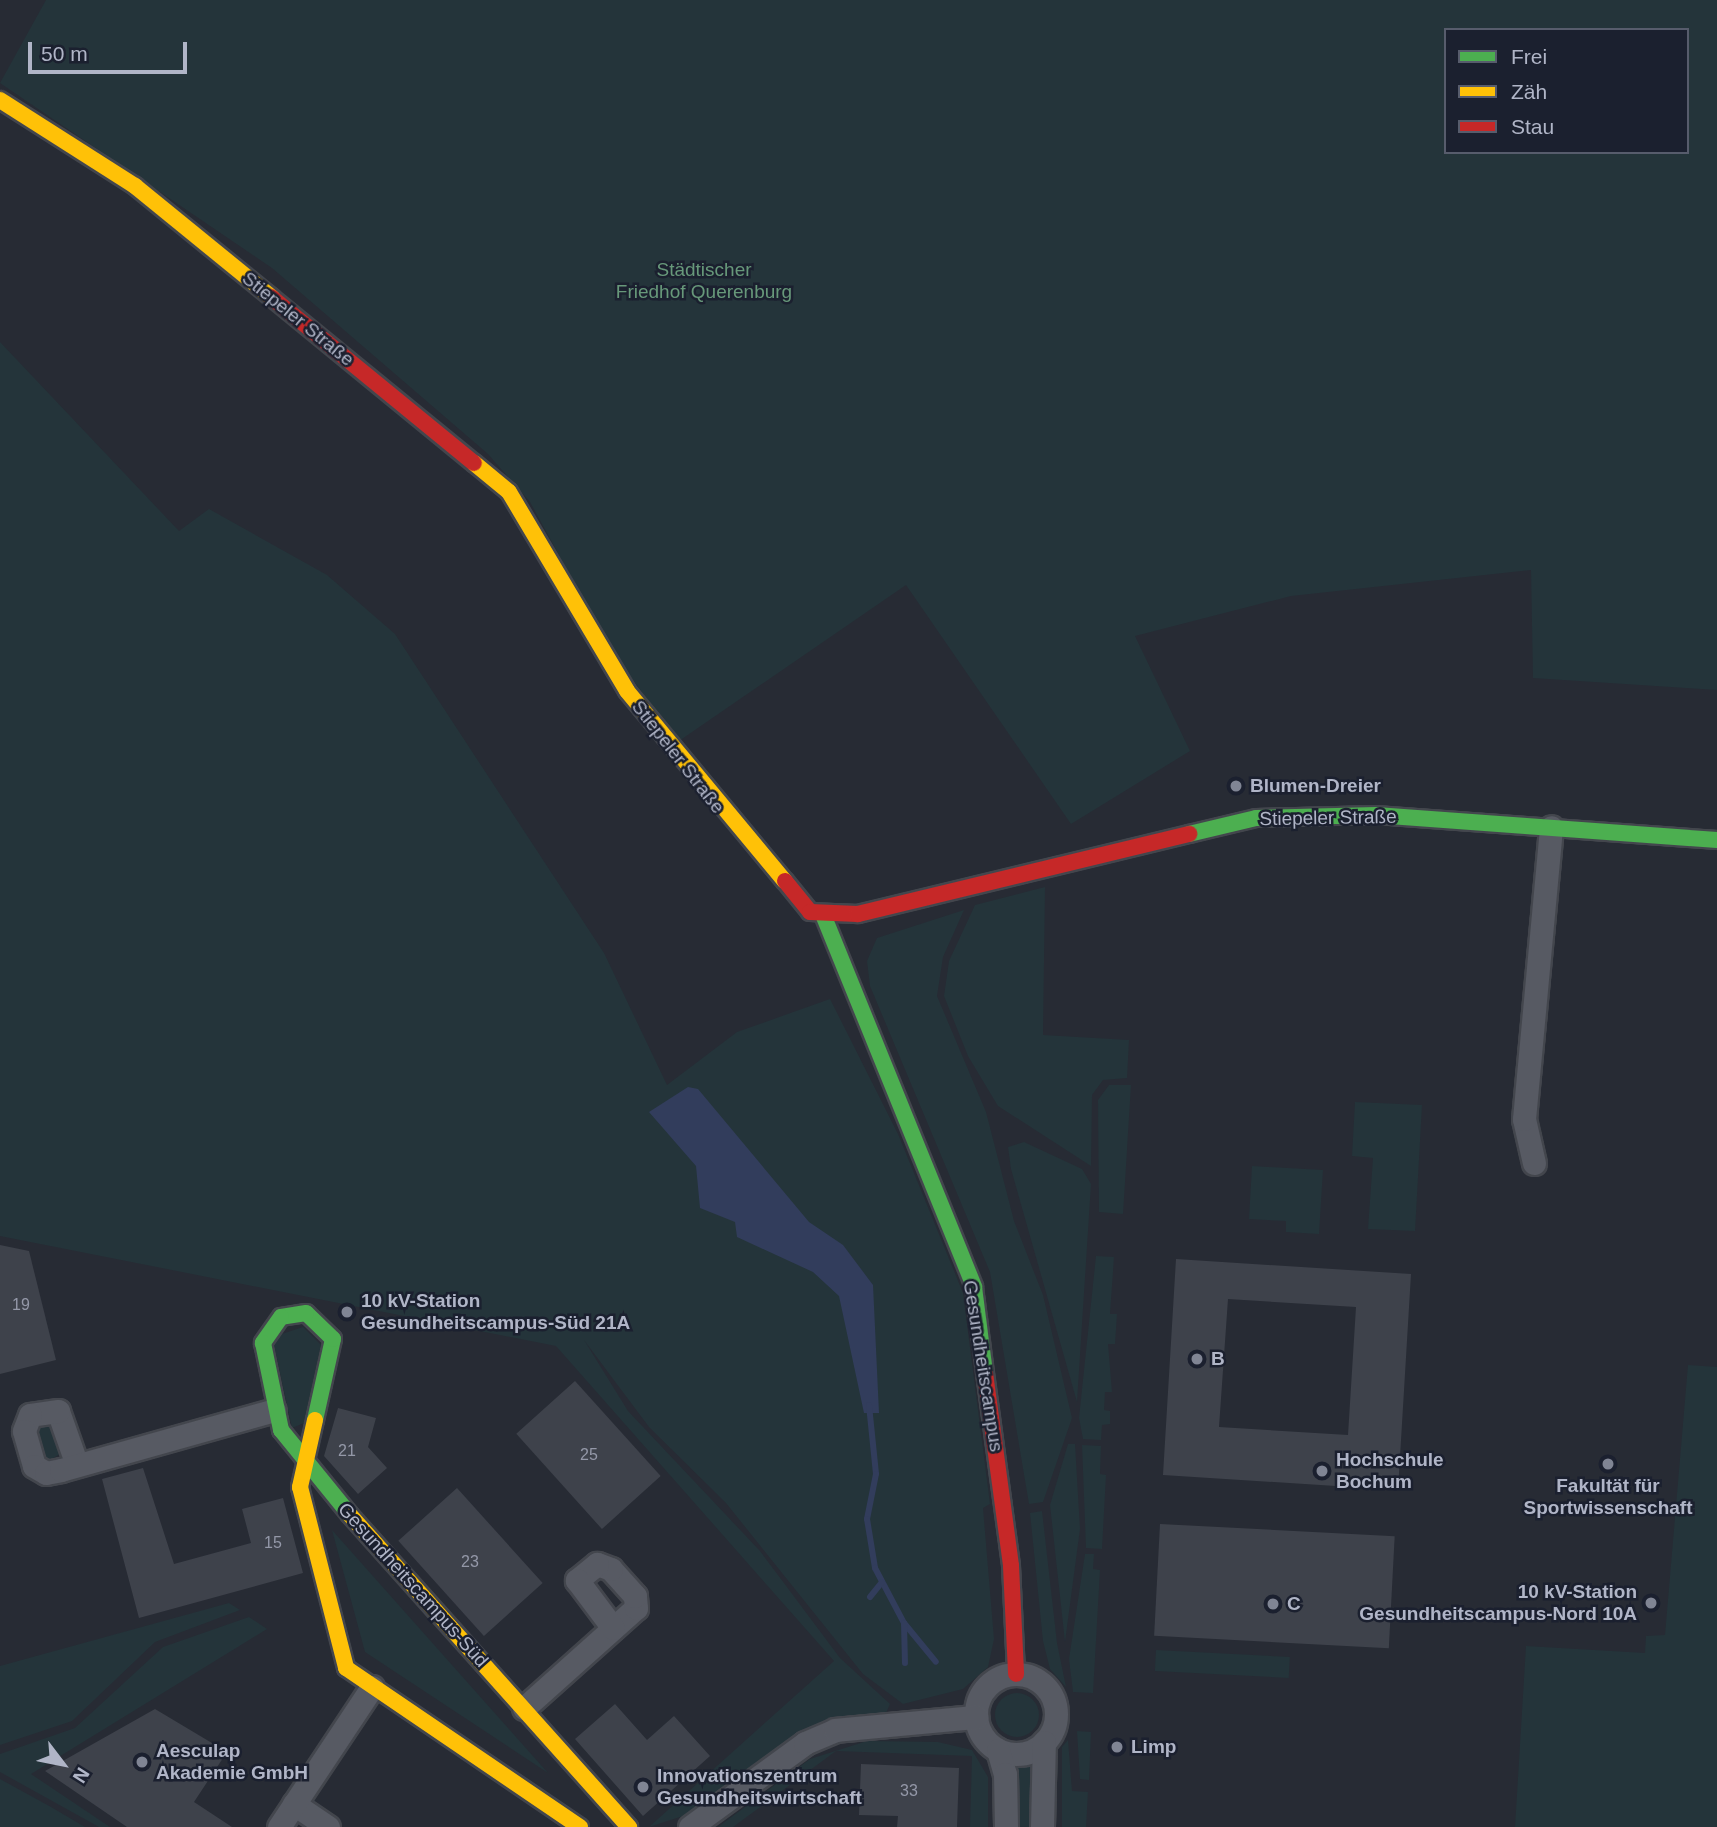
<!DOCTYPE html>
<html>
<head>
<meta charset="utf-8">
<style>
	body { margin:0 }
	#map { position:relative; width:1717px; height:1827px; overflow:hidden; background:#272b34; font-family:Helvetica,sans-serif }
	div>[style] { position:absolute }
	.green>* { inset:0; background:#24343a; transform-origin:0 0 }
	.round { border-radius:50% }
	.water>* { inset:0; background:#323d5c }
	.stream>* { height:6px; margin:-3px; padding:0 3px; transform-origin:3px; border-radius:3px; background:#323d5c }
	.building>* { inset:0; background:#3e424b; transform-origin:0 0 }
	.roads { filter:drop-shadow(2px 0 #43464d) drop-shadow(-2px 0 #43464d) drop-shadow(0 2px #43464d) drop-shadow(0 -2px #43464d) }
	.street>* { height:23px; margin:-11.5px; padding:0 11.5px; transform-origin:11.5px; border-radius:11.5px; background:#575a63 }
	.street>.ring { margin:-11.5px; padding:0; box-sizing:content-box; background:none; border:23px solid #575a63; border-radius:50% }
	.fast>* { height:16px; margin:-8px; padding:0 8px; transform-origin:8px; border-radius:8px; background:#4caf50 }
	.slow>* { height:16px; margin:-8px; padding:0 8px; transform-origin:8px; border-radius:8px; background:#ffc107 }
	.jam>* { height:16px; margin:-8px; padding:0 8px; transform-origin:8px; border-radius:8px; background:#c62828 }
	.dots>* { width:19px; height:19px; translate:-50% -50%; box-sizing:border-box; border:4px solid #1b202f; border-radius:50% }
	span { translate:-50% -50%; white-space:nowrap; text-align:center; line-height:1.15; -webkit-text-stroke:5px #1b202f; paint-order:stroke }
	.number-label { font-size:16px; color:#9498a8 }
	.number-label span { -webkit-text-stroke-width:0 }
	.park-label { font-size:19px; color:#67987a }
	.street-label { font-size:19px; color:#b0b5c7 }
	.poi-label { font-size:19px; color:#b0b5c7; font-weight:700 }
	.left { translate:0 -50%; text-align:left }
	.right { translate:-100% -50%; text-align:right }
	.legend { position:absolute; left:1444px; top:28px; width:245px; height:126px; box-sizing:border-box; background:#1b202f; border:2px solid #575c6c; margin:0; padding:9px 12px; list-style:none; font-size:21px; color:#b0b5c7 }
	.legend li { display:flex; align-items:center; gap:14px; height:35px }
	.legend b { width:35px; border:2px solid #575c6c }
	.north { position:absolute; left:28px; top:1729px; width:70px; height:70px; -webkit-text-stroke:5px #1b202f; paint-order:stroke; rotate:122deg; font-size:19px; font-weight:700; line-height:28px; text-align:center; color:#b0b5c7 }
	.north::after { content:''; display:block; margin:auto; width:24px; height:32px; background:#b0b5c7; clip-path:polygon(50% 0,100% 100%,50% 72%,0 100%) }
	.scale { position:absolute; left:28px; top:42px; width:159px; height:32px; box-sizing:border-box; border:4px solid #b0b5c7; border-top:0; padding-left:9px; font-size:21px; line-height:24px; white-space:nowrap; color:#b0b5c7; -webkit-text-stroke:5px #1b202f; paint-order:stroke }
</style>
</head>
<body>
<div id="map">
	<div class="green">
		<i style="clip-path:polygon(evenodd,46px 0,1717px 0,1717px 690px,1533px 678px,1531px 570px,1291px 596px,1135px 636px,1190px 751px,1071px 824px,906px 585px,679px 741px,613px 654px,530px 502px,488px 454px,272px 268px,0 83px,46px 0,1446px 30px,1687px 30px,1687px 152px,1446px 152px,1446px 30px)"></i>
		<i style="clip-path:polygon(0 342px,179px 531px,209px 509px,327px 575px,395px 634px,604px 953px,667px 1085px,737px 1032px,830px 999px,898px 1134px,963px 1293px,990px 1504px,983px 1508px,994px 1639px,988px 1667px,963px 1689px,903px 1704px,863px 1674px,726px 1503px,649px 1427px,584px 1340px,628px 1411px,760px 1551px,840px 1658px,890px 1704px,886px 1713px,815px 1726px,692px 1813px,649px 1827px,834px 1661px,556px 1346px,0 1236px)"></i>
		<i style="clip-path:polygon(1045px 887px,1043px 1035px,1129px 1040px,1127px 1078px,1103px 1080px,1092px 1095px,1091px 1166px,998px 1106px,968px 1056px,944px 996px,949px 961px,975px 905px)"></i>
		<i style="clip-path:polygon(964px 910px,943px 957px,937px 996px,986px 1112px,1014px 1221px,1043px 1295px,1072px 1418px,1043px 1502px,1029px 1504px,990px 1272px,870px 986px,867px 961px,877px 938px)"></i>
		<i style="clip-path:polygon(1109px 1085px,1131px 1085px,1123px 1214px,1099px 1212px,1098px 1100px)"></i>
		<i style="clip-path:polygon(1355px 1102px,1422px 1105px,1415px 1231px,1368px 1229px,1373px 1158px,1352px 1156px)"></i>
		<i style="clip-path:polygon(1024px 1142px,1082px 1169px,1091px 1184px,1077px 1402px,1011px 1169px,1008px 1147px)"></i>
		<i style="clip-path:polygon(1252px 1166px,1323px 1170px,1319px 1234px,1286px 1232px,1286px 1221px,1249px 1219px)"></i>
		<i style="clip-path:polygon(1096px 1256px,1114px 1257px,1110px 1314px,1117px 1314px,1115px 1344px,1108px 1344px,1112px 1392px,1105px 1392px,1104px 1410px,1110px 1411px,1110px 1424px,1102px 1425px,1101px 1440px,1083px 1439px,1079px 1418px)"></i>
		<i style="clip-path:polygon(303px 1327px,321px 1345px,304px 1423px,292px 1428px,274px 1345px,282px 1334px)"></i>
		<i style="clip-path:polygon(1688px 1365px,1717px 1367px,1717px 1827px,1515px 1827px,1526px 1646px,1645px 1653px,1646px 1636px,1665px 1635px)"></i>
		<i style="clip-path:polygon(51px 1422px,61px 1453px,45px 1464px,35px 1430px)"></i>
		<i style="clip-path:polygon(1068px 1444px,1075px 1444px,1080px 1529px,1065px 1642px,1050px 1505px)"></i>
		<i style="clip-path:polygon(1082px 1445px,1101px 1446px,1100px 1474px,1106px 1475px,1102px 1549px,1086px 1548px)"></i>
		<i style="clip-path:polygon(1042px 1511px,1057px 1643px,1066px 1687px,1050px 1669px,1043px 1641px,1030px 1513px)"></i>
		<i style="clip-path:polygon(332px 1530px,548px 1773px,365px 1652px)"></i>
		<i style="clip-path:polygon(1085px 1554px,1094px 1554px,1093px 1569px,1100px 1570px,1093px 1693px,1073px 1692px,1069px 1659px)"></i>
		<i style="clip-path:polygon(229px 1603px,240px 1610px,155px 1642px,72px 1721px,0 1745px,0 1666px)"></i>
		<i style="clip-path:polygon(249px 1617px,267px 1629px,31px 1774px,110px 1827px,99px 1827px,0 1772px,0 1754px,75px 1728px,163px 1647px)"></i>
		<i style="left:1156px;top:1650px;width:134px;height:21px;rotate:3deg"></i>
		<i class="round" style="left:995px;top:1693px;width:44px;height:44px"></i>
		<i style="clip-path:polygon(1077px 1731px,1091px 1732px,1089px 1780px,1080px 1779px)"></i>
		<i style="clip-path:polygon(1068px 1740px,1072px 1791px,1088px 1792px,1086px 1827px,1062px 1827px,1062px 1747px)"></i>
		<i style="clip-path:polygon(867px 1741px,938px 1742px,972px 1750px,988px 1777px,988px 1827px,970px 1827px,972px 1756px,836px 1751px,733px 1827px,718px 1827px,810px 1759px)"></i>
		<i style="left:1037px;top:1760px;width:67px;height:23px;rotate:91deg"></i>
		<i style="clip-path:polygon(0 1779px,51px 1807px,85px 1827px,0 1827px)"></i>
	</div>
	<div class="water">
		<i style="clip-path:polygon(688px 1087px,698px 1089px,809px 1222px,843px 1245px,873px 1285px,879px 1413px,864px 1413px,839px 1296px,813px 1272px,737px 1237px,735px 1222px,700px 1208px,696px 1166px,649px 1112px)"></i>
	</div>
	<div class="stream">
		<i style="left:869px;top:1405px;width:69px;rotate:84.2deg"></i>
		<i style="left:876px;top:1474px;width:46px;rotate:101.3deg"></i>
		<i style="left:867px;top:1519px;width:50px;rotate:80.7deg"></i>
		<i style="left:875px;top:1568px;width:62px;rotate:62.2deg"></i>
		<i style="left:904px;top:1623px;width:50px;rotate:50.6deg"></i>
		<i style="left:870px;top:1597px;width:19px;rotate:-51deg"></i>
		<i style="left:904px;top:1623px;width:40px;rotate:88.6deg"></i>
	</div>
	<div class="building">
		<i style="clip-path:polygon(0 1245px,29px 1251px,56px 1360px,0 1374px)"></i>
		<i style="clip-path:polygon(evenodd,1176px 1259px,1411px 1274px,1398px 1490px,1163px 1475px,1176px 1259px,1228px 1299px,1356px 1307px,1348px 1435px,1219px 1427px,1228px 1299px)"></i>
		<i style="left:575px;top:1381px;width:128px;height:79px;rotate:48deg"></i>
		<i style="clip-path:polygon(338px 1408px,376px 1418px,368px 1447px,387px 1468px,358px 1494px,324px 1456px)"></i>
		<i style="clip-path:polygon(143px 1468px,174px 1564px,251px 1543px,242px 1509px,283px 1498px,303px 1573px,139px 1618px,102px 1479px)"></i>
		<i style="left:457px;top:1488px;width:128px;height:79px;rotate:48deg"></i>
		<i style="left:1160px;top:1524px;width:235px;height:112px;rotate:3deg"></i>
		<i style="clip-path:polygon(615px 1704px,647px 1740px,674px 1716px,710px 1756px,643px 1816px,575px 1739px)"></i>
		<i style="clip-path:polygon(155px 1709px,227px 1752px,194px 1802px,232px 1827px,127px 1827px,45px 1771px)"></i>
		<i style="clip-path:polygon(861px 1764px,959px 1768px,957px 1827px,897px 1827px,898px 1816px,859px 1815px)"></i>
	</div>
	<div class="roads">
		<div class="street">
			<i style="left:1534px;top:1163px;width:45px;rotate:-102.8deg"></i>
			<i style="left:1524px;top:1119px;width:293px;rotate:-84.7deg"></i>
			<i style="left:77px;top:1465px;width:57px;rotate:-109.4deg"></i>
			<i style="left:58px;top:1411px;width:28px;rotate:172deg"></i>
			<i style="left:30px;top:1415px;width:17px;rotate:111deg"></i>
			<i style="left:24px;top:1431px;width:36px;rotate:74deg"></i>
			<i style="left:34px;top:1466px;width:14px;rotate:30deg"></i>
			<i style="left:46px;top:1473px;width:15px;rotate:-11deg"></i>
			<i style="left:61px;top:1470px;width:221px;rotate:-15.7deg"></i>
			<i class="ring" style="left:976px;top:1674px;width:57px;height:57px"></i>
			<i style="left:524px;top:1708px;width:150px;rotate:-41.8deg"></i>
			<i style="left:636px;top:1608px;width:12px;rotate:-95deg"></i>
			<i style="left:635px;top:1596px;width:36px;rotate:-132deg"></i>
			<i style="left:611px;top:1569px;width:15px;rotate:-160deg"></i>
			<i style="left:597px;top:1564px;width:26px;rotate:141deg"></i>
			<i style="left:577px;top:1580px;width:60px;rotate:53.1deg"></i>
			<i style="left:998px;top:1750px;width:25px;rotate:74deg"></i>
			<i style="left:1005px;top:1774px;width:53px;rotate:88.9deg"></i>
			<i style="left:294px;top:1804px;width:41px;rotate:34.1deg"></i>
			<i style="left:279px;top:1827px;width:168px;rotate:-56.4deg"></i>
			<i style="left:690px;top:1827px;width:142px;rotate:-36.1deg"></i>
			<i style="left:805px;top:1743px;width:33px;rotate:-23deg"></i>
			<i style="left:835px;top:1730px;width:142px;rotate:-5.3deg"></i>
			<i style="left:1042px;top:1827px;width:85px;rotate:-88.7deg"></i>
		</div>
		<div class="fast">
			<i style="left:1189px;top:834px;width:69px;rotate:-13.4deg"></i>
			<i style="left:1256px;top:818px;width:120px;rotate:-1.4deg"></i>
			<i style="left:1376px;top:815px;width:342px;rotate:4.2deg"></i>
			<i style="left:824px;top:917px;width:399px;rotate:67.9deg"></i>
			<i style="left:974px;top:1287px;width:87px;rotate:82.7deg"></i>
			<i style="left:315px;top:1420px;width:83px;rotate:-77.5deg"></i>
			<i style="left:333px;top:1339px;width:37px;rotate:-136deg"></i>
			<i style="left:306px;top:1313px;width:25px;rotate:171deg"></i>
			<i style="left:281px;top:1317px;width:32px;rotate:125deg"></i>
			<i style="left:263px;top:1343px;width:89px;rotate:78.3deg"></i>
			<i style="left:281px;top:1430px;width:109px;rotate:50.9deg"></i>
		</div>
		<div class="slow">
			<i style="left:0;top:100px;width:160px;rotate:32.5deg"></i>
			<i style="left:135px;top:186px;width:176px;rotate:39.2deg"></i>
			<i style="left:474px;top:463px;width:45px;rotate:39.6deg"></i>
			<i style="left:509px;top:492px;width:231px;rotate:59.3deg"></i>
			<i style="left:627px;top:691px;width:247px;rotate:50.3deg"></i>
			<i style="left:315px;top:1420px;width:69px;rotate:102.6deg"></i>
			<i style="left:300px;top:1487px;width:187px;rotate:75.7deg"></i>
			<i style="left:346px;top:1668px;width:283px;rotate:34.2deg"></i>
			<i style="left:350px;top:1515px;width:419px;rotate:48.2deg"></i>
		</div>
		<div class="jam">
			<i style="left:271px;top:297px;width:262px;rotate:39.3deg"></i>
			<i style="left:785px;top:881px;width:40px;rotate:51deg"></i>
			<i style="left:810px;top:912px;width:48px;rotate:2.4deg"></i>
			<i style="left:858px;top:914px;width:341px;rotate:-13.6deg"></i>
			<i style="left:985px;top:1373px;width:195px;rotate:82.3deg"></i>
			<i style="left:1011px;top:1566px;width:108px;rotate:87.3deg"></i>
		</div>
	</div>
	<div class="dots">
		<i style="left:1236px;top:786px;background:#808594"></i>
		<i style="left:347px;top:1312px;background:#808594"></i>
		<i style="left:1197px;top:1359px;background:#808594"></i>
		<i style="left:1608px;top:1464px;background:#808594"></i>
		<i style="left:1322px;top:1471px;background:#808594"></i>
		<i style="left:1651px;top:1603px;background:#808594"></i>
		<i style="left:1273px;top:1604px;background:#808594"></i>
		<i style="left:1117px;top:1747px;background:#808594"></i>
		<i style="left:142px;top:1762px;background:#808594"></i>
		<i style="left:643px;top:1787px;background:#808594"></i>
	</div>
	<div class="number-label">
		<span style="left:21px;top:1305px">19</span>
		<span style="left:347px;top:1451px">21</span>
		<span style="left:589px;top:1455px">25</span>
		<span style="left:273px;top:1543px">15</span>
		<span style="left:470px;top:1562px">23</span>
		<span style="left:909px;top:1791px">33</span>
	</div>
	<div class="park-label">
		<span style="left:704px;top:281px">Städtischer<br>Friedhof Querenburg</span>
	</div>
	<div class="street-label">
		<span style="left:298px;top:319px;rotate:39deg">Stiepeler Straße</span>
		<span style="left:678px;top:757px;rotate:52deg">Stiepeler Straße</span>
		<span style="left:1328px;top:818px;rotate:-1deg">Stiepeler Straße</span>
		<span style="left:983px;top:1366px;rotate:81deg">Gesundheitscampus</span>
		<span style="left:413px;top:1585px;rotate:48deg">Gesundheitscampus-Süd</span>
	</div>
	<div class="poi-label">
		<span class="left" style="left:1250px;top:786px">Blumen-Dreier</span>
		<span class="left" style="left:361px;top:1312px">10 kV-Station<br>Gesundheitscampus-Süd 21A</span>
		<span class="left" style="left:1211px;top:1359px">B</span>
		<span class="left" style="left:1336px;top:1471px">Hochschule<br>Bochum</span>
		<span style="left:1608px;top:1497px">Fakultät für<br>Sportwissenschaft</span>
		<span class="right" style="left:1637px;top:1603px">10 kV-Station<br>Gesundheitscampus-Nord 10A</span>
		<span class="left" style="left:1287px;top:1604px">C</span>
		<span class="left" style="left:1131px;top:1747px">Limp</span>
		<span class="left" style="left:156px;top:1762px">Aesculap<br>Akademie GmbH</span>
		<span class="left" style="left:657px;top:1787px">Innovationszentrum<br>Gesundheitswirtschaft</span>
	</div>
	<ul class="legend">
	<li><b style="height:9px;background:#4caf50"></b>Frei</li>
	<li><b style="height:9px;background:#ffc107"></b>Zäh</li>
	<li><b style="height:9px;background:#c62828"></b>Stau</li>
	</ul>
	<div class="north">N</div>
	<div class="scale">50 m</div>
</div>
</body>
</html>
